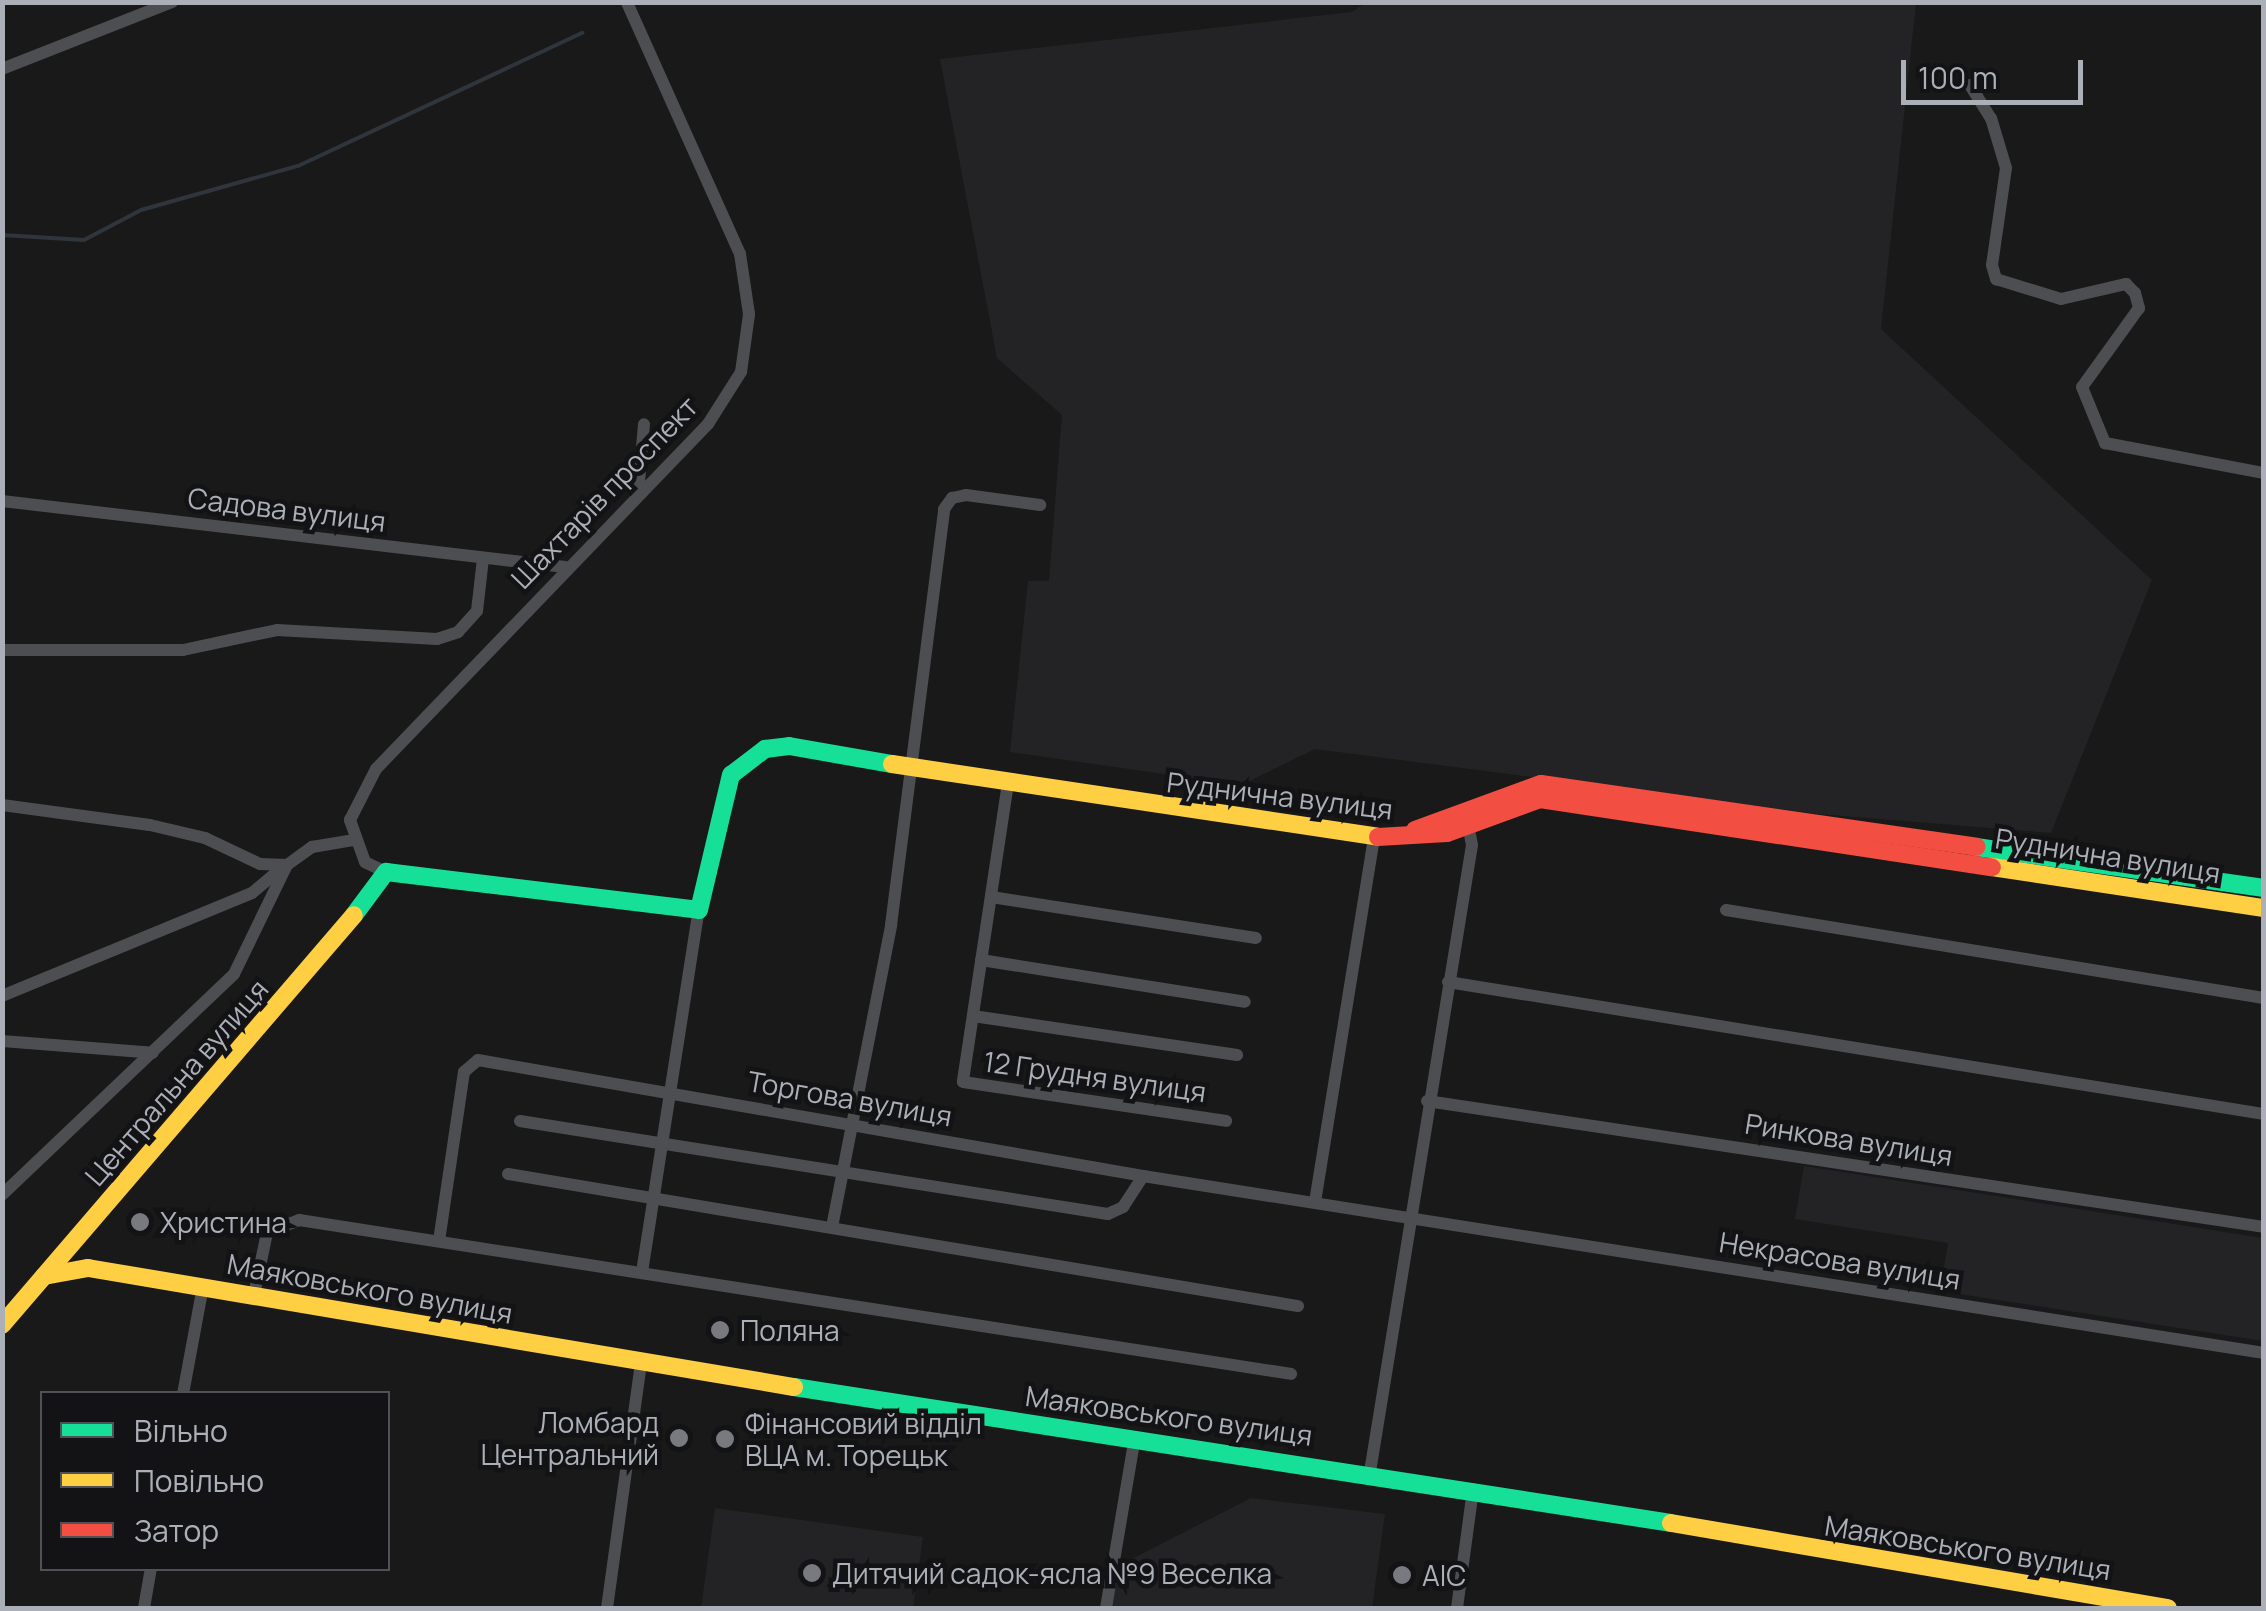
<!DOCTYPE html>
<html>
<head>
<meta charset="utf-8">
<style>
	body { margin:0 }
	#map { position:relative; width:2266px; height:1611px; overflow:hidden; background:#191919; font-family:Manrope,sans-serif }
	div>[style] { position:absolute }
	.built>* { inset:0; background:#232325 }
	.stream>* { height:4px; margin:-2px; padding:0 2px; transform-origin:2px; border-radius:2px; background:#2f353c }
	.street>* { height:12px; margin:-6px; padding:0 6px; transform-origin:6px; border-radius:6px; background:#4d4e51 }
	.fast>* { height:18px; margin:-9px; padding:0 9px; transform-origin:9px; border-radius:9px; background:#16e098 }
	.slow>* { height:18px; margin:-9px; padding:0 9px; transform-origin:9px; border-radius:9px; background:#ffcf43 }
	.jam>* { height:18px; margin:-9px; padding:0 9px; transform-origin:9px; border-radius:9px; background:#f24e42 }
	.dots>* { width:28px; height:28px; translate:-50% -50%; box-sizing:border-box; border:5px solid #131315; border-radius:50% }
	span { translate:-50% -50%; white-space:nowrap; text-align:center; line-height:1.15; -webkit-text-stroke:9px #131315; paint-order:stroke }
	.street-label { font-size:28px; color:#abafb8 }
	.poi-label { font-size:28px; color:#abafb8 }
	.left { translate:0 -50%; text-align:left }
	.right { translate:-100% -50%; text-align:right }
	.frame { position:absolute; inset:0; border:5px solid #abafb8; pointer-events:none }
	.legend { position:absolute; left:40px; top:1391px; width:350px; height:180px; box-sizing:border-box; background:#131315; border:2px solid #505156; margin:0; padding:12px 18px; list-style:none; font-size:30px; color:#abafb8 }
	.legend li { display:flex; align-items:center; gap:20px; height:50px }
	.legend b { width:50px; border:2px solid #505156 }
	.scale { position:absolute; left:1901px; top:60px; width:182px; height:45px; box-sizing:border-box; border:5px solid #abafb8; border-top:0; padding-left:12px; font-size:30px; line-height:35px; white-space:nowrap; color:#abafb8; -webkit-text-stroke:8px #131315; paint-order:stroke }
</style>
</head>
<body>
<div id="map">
	<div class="built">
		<i style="clip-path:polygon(1365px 3px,1916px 3px,1881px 329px,2152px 580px,2051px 833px,1818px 814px,1315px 749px,1241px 785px,1010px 752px,1028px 581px,1049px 581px,1062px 415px,997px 358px,940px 59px,1352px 12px)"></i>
		<i style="clip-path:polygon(1804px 1166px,2263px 1238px,2263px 1341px,1940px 1291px,1948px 1243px,1795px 1219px)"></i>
		<i style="clip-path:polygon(1251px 1498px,1385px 1514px,1372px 1608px,1110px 1608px,1120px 1565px)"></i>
		<i style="clip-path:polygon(715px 1508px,923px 1537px,913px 1608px,701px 1608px)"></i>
	</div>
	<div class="stream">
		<i style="left:2px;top:235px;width:82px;rotate:3.5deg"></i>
		<i style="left:84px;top:240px;width:64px;rotate:-27.8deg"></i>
		<i style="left:141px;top:210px;width:163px;rotate:-15.7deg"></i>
		<i style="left:298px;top:166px;width:314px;rotate:-25.1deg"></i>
	</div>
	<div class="street">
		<i style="left:2px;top:69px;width:183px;rotate:-21.5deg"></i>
		<i style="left:1970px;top:85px;width:39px;rotate:58deg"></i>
		<i style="left:1991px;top:118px;width:52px;rotate:73.3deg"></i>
		<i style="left:2006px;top:168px;width:98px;rotate:98.2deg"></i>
		<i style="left:1992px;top:265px;width:15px;rotate:74deg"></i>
		<i style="left:1996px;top:279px;width:68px;rotate:17.1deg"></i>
		<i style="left:2061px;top:299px;width:67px;rotate:-13deg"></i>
		<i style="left:2126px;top:284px;width:13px;rotate:45deg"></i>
		<i style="left:2135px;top:293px;width:16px;rotate:75deg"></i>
		<i style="left:2139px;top:308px;width:97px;rotate:125.8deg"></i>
		<i style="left:2082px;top:387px;width:61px;rotate:67.7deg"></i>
		<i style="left:2105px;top:443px;width:162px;rotate:10.7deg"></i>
		<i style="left:638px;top:494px;width:70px;rotate:-85.1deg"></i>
		<i style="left:2px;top:501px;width:567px;rotate:6.69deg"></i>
		<i style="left:2px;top:650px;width:181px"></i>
		<i style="left:183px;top:650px;width:96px;rotate:-12deg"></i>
		<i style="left:277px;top:630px;width:160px;rotate:3.2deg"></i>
		<i style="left:437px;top:639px;width:22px;rotate:-18deg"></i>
		<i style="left:458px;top:632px;width:28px;rotate:-48deg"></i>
		<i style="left:477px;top:611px;width:53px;rotate:-83.5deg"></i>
		<i style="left:1008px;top:783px;width:302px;rotate:98.6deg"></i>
		<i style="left:963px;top:1082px;width:266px;rotate:8.4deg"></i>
		<i style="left:2px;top:805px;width:149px;rotate:7.7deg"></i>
		<i style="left:150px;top:825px;width:57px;rotate:13.3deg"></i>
		<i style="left:205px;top:838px;width:61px;rotate:25.3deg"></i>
		<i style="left:260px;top:864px;width:27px;rotate:2deg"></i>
		<i style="left:287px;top:865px;width:31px;rotate:-36deg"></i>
		<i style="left:312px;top:847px;width:43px;rotate:-9.5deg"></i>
		<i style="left:386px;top:872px;width:23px;rotate:-155deg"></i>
		<i style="left:365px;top:862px;width:45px;rotate:-109.7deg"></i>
		<i style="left:350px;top:820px;width:57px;rotate:-63deg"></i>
		<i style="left:376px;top:769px;width:479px;rotate:-46.1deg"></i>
		<i style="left:708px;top:424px;width:62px;rotate:-57.6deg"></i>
		<i style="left:741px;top:372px;width:59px;rotate:-82.1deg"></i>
		<i style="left:749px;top:314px;width:61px;rotate:-98.5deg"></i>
		<i style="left:740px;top:254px;width:276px;rotate:-114.2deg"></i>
		<i style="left:991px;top:897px;width:268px;rotate:8.8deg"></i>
		<i style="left:1726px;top:910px;width:545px;rotate:9.29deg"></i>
		<i style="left:981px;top:960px;width:267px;rotate:9deg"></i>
		<i style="left:1448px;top:982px;width:827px;rotate:9.19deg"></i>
		<i style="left:2px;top:996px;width:270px;rotate:-22.4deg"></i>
		<i style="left:252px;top:893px;width:38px;rotate:-40deg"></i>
		<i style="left:973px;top:1016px;width:267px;rotate:8.4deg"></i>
		<i style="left:2px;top:1041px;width:151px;rotate:4.5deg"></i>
		<i style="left:1427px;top:1101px;width:846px;rotate:8.56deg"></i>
		<i style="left:520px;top:1121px;width:595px;rotate:8.99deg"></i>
		<i style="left:1108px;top:1214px;width:17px;rotate:-25deg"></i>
		<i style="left:1123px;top:1207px;width:37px;rotate:-57deg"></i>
		<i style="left:508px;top:1174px;width:801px;rotate:9.49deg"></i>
		<i style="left:2px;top:1195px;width:320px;rotate:-43.6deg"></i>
		<i style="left:234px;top:974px;width:121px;rotate:-64.1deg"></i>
		<i style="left:1315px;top:1202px;width:370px;rotate:-80.8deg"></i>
		<i style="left:832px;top:1227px;width:308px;rotate:-78.9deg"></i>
		<i style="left:891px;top:925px;width:419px;rotate:-82.7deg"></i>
		<i style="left:944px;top:509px;width:14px;rotate:-54deg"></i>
		<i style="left:952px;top:498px;width:14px;rotate:-12deg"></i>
		<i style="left:966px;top:495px;width:75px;rotate:7.7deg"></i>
		<i style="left:439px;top:1241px;width:171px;rotate:-81.6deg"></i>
		<i style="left:464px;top:1072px;width:18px;rotate:-41deg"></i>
		<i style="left:478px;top:1060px;width:675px;rotate:9.89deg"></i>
		<i style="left:1143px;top:1176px;width:1135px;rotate:8.97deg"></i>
		<i style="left:642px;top:1272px;width:366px;rotate:-81.1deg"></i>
		<i style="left:254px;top:1295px;width:63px;rotate:-78.2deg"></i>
		<i style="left:267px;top:1233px;width:35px;rotate:-22deg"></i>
		<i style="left:299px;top:1220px;width:1004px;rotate:8.82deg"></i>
		<i style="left:183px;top:1394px;width:110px;rotate:-79.5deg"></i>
		<i style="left:1370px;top:1472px;width:635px;rotate:-80.76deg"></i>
		<i style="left:1472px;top:845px;width:20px;rotate:-101deg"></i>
		<i style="left:144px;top:1608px;width:41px;rotate:-80.1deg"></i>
		<i style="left:607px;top:1608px;width:247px;rotate:-82.1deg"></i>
		<i style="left:1106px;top:1608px;width:173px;rotate:-80.4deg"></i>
		<i style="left:1457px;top:1608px;width:120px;rotate:-82.3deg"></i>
	</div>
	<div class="fast">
		<i style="left:1976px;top:847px;width:291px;rotate:8.1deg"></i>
		<i style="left:354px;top:915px;width:54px;rotate:-53.3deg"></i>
		<i style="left:386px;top:872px;width:315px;rotate:6.9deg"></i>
		<i style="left:699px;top:910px;width:139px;rotate:-76.7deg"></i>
		<i style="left:731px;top:775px;width:43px;rotate:-37.4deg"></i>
		<i style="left:765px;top:749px;width:24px;rotate:-7deg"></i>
		<i style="left:789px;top:746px;width:105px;rotate:9.9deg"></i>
		<i style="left:794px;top:1387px;width:887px;rotate:8.81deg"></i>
	</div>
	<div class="slow">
		<i style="left:892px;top:764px;width:491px;rotate:8.5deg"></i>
		<i style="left:1992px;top:867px;width:275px;rotate:8.6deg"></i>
		<i style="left:44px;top:1276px;width:45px;rotate:-10.3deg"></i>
		<i style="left:88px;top:1268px;width:716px;rotate:9.57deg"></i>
		<i style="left:2px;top:1325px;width:540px;rotate:-49.35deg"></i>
		<i style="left:1671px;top:1523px;width:504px;rotate:9.71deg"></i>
	</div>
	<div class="jam">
		<i style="left:1415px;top:830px;width:134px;rotate:-20.1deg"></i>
		<i style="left:1541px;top:784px;width:440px;rotate:8.2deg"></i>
		<i style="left:1378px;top:837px;width:69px;rotate:-3.3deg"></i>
		<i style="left:1447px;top:833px;width:99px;rotate:-20.1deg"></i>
		<i style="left:1540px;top:799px;width:457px;rotate:8.6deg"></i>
	</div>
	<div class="dots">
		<i style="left:140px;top:1222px;background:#787a80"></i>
		<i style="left:720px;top:1330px;background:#787a80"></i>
		<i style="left:679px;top:1438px;background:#787a80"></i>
		<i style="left:725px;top:1439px;background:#787a80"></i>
		<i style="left:812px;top:1573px;background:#787a80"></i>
		<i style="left:1402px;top:1575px;background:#787a80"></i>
	</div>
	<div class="street-label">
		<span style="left:604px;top:492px;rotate:-46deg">Шахтарів проспект</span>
		<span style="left:287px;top:509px;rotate:7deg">Садова вулиця</span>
		<span style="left:1280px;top:795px;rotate:7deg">Руднична вулиця</span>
		<span style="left:2108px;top:855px;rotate:9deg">Руднична вулиця</span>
		<span style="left:1095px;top:1076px;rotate:8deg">12 Грудня вулиця</span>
		<span style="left:176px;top:1082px;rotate:-49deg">Центральна вулиця</span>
		<span style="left:850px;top:1098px;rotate:10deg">Торгова вулиця</span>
		<span style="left:1849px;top:1139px;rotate:9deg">Ринкова вулиця</span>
		<span style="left:1840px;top:1260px;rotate:9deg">Некрасова вулиця</span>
		<span style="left:370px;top:1288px;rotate:10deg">Маяковського вулиця</span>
		<span style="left:1169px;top:1415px;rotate:8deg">Маяковського вулиця</span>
		<span style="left:1968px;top:1547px;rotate:9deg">Маяковського вулиця</span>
	</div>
	<div class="poi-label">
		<span class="left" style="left:160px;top:1222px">Христина</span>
		<span class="left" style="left:740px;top:1330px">Поляна</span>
		<span class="right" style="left:659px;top:1438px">Ломбард<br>Центральний</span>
		<span class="left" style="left:745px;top:1439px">Фінансовий відділ<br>ВЦА м. Торецьк</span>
		<span class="left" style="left:832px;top:1573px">Дитячий садок-ясла №9 Веселка</span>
		<span class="left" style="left:1422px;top:1575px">АІС</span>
	</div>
	<div class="frame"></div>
	<ul class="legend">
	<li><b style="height:12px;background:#16e098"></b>Вільно</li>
	<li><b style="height:12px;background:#ffcf43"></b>Повільно</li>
	<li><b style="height:12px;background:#f24e42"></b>Затор</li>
	</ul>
	<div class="scale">100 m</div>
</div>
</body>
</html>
